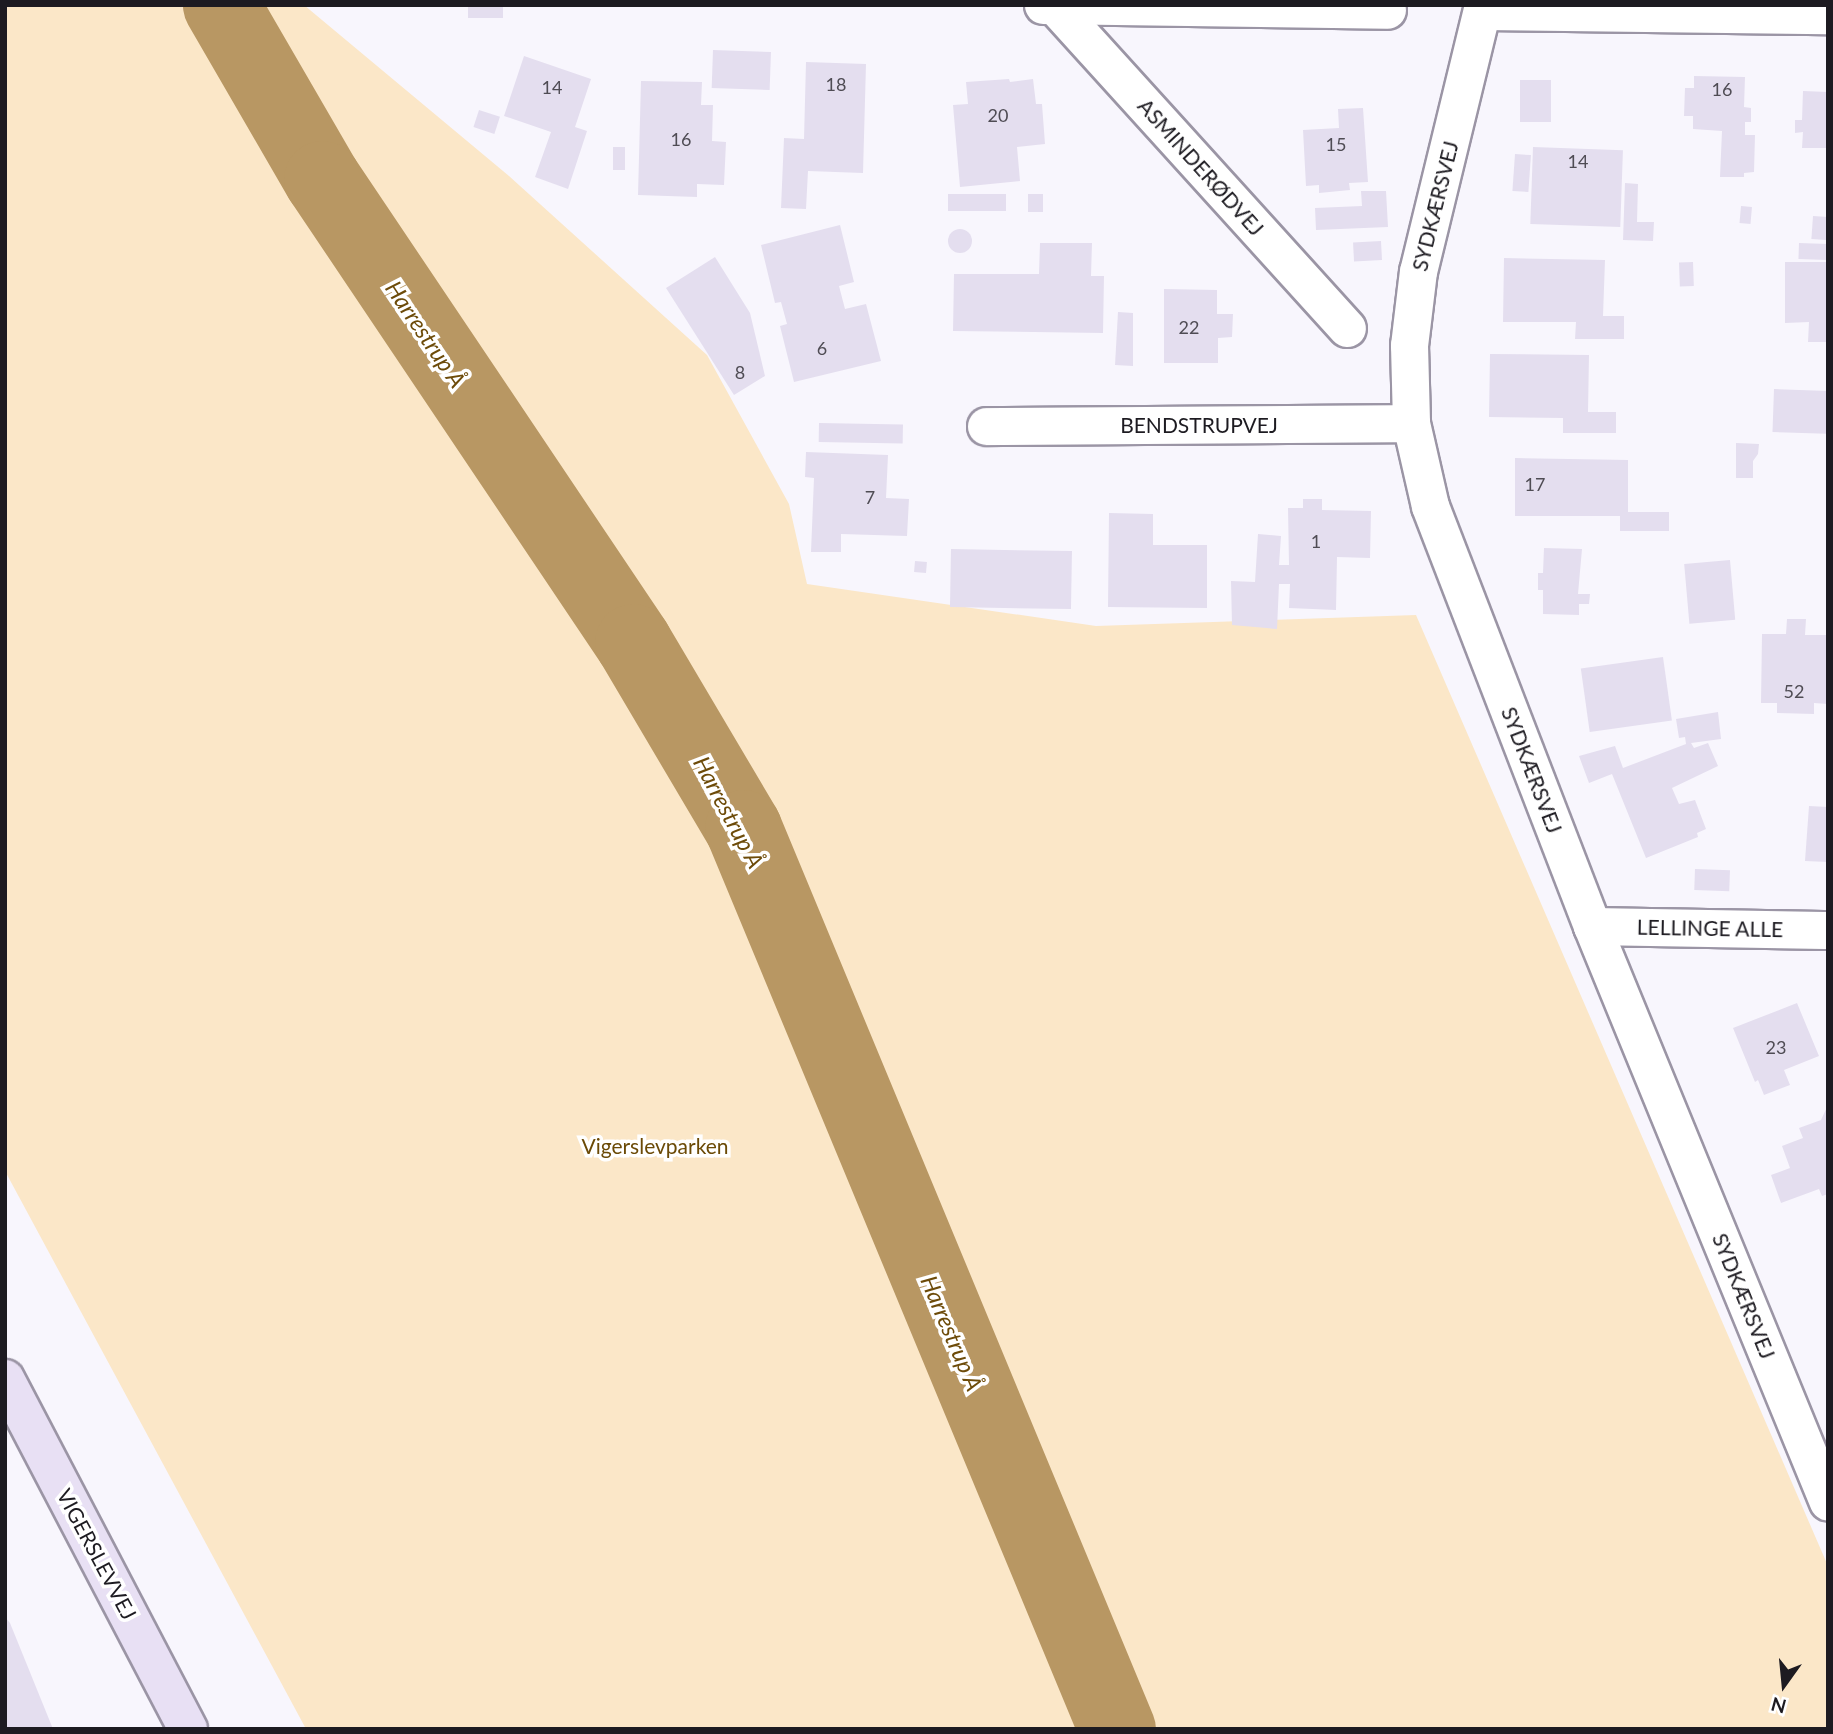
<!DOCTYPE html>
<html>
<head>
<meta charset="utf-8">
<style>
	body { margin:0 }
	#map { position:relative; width:1833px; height:1734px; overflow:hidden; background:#f8f6fd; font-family:Lato,sans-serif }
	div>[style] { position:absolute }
	.green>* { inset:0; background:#fbe7c8 }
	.river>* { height:77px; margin:-38.5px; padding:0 38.5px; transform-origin:38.5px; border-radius:38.5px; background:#b89763 }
	.building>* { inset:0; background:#e4deef; transform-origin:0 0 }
	.round { border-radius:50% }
	.roads { filter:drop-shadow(2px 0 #9b95a5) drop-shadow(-2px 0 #9b95a5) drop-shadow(0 2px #9b95a5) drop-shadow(0 -2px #9b95a5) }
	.street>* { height:37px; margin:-18.5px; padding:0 18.5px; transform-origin:18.5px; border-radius:18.5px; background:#fff }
	.secondary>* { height:38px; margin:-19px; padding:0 19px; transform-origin:19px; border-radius:19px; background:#e8e0f4 }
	span { translate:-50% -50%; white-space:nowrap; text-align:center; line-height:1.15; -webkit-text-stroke:7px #fff; paint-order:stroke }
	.number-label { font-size:18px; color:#4f4c54 }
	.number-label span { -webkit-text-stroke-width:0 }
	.street-label { font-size:21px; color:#1d1b21 }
	.park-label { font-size:21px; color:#6b4a06 }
	.water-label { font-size:23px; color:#6d4b09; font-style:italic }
	.frame { position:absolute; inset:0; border:7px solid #1d1b21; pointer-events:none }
	.north { position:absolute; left:1749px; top:1650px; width:70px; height:70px; -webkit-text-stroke:5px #fff; paint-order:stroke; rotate:195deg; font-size:19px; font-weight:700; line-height:28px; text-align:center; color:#1d1b21 }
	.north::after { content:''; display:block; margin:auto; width:24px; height:32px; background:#1d1b21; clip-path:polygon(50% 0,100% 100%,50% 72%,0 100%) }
</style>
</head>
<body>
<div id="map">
	<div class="green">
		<i style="clip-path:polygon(5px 5px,304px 5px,509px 176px,707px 355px,789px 504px,807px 584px,1096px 626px,1416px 615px,1828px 1566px,1828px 1729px,306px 1729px,5px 1171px)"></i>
	</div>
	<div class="river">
		<i style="left:221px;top:5px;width:201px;rotate:59.9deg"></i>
		<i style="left:322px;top:179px;width:558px;rotate:56.11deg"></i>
		<i style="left:633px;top:642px;width:216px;rotate:59.4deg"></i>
		<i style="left:743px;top:828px;width:976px;rotate:67.46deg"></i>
	</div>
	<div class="building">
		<i style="left:468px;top:5px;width:35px;height:13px"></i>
		<i style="left:713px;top:50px;width:58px;height:38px;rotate:2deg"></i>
		<i style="clip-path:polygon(524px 56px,591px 79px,575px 127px,587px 131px,568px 189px,535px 177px,551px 132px,504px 116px)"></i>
		<i style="clip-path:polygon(806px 62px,866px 64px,863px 173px,808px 171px,806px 209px,781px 208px,784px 138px,804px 139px)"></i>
		<i style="clip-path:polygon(1694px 76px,1745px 77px,1744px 107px,1751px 108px,1751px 122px,1745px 122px,1745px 135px,1755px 135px,1754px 172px,1744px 173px,1744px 177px,1720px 177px,1722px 131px,1693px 129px,1693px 116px,1684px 116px,1685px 88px,1694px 88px)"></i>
		<i style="clip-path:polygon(1009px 79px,1010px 82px,1033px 79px,1036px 104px,1042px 104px,1045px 144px,1017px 147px,1020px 181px,960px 187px,953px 105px,968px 104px,966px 82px)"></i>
		<i style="left:1520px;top:80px;width:31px;height:42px"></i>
		<i style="clip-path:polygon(641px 81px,702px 82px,701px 105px,713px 105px,712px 141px,726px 142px,724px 185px,697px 184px,697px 197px,638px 195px)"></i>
		<i style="clip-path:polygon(1803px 91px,1828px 92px,1828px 148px,1802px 148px,1803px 132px,1795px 133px,1795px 120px,1802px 120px)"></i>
		<i style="clip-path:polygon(1363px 108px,1368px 182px,1349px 183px,1350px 190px,1319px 193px,1319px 185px,1306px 186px,1303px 130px,1339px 128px,1338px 109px)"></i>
		<i style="left:479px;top:110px;width:22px;height:18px;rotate:18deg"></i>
		<i style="left:613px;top:147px;width:12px;height:23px"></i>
		<i style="left:1533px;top:147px;width:90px;height:77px;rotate:2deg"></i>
		<i style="left:1515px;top:154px;width:16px;height:37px;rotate:4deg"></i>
		<i style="clip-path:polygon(1625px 183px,1638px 184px,1637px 222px,1654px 222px,1653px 241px,1623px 240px)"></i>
		<i style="clip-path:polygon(1361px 191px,1386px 191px,1388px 227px,1316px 230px,1315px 208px,1362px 206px)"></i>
		<i style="left:948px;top:194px;width:58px;height:17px"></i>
		<i style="left:1028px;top:194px;width:15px;height:18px"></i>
		<i style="left:1741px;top:206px;width:11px;height:17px;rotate:5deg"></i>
		<i style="left:1813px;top:216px;width:15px;height:23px;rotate:4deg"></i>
		<i style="clip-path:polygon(840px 225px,854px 282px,839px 286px,845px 309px,866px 304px,881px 361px,794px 382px,780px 326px,787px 324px,781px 302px,775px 303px,761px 245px)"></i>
		<i class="round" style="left:948px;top:229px;width:24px;height:24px"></i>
		<i style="left:1381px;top:241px;width:19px;height:28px;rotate:87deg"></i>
		<i style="clip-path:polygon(1040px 243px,1092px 243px,1091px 276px,1104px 276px,1103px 333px,953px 331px,954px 274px,1039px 274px)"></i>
		<i style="left:1799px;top:243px;width:29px;height:16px;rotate:2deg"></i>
		<i style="clip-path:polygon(715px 257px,750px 313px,765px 376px,734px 395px,666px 288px)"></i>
		<i style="clip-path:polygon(1504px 258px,1605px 260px,1603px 316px,1624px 316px,1624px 339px,1575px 339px,1576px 322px,1503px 322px)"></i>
		<i style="left:1693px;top:262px;width:24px;height:14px;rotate:88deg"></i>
		<i style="clip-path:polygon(1785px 262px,1828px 262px,1828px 342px,1808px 342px,1809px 322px,1785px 323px)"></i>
		<i style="clip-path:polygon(1164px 289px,1217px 290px,1217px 314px,1233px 314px,1232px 337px,1218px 338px,1218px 363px,1164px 363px)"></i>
		<i style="clip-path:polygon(1118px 312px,1133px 313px,1133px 366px,1115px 365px)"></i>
		<i style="clip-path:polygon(1490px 354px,1589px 355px,1588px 412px,1616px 412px,1616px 433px,1563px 433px,1563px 418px,1489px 417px)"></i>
		<i style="left:1774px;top:389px;width:54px;height:43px;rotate:2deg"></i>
		<i style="left:819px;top:423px;width:84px;height:19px;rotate:1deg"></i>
		<i style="clip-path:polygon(1736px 443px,1759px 444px,1758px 454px,1753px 461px,1753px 478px,1736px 478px)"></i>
		<i style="clip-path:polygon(806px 452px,888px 455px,886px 498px,909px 499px,907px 536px,841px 534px,841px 552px,811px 552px,814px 478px,805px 477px)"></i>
		<i style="clip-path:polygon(1515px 458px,1628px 460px,1628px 512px,1669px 512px,1669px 531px,1620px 531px,1620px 516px,1515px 516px)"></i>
		<i style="clip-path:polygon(1303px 499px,1322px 499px,1322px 510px,1371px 511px,1370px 558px,1337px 557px,1336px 610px,1289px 608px,1290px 584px,1279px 584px,1277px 629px,1232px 625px,1231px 581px,1255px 582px,1258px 534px,1281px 536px,1279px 565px,1289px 565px,1288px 508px,1303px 508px)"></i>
		<i style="clip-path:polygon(1109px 513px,1153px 514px,1153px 545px,1207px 545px,1207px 608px,1108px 607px)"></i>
		<i style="clip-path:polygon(1544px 548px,1582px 549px,1578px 594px,1590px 594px,1589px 604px,1579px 604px,1579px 615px,1543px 614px,1543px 590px,1538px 590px,1538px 573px,1543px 573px)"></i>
		<i style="left:951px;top:549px;width:121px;height:58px;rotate:1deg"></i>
		<i style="left:1730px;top:560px;width:60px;height:46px;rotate:85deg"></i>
		<i style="left:915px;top:561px;width:12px;height:11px;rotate:5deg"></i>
		<i style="clip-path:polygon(1787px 619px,1806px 619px,1805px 635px,1828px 635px,1828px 704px,1814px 703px,1814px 714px,1777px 713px,1777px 703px,1761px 703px,1762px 634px,1786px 634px)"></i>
		<i style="left:1663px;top:657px;width:64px;height:83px;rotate:82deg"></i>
		<i style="clip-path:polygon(1718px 712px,1721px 739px,1691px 743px,1694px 748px,1708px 743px,1718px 766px,1672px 788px,1679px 804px,1695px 800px,1706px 829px,1697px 833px,1698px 837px,1646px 858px,1612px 774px,1589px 783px,1579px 756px,1615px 746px,1623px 768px,1686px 744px,1685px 737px,1679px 738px,1676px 719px)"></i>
		<i style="clip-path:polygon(1809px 806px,1828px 807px,1828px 862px,1805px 861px)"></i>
		<i style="left:1695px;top:869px;width:35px;height:21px;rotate:2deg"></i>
		<i style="clip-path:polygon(1797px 1003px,1819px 1056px,1784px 1070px,1790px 1085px,1764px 1095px,1758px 1080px,1755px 1082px,1733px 1028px)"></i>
		<i style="clip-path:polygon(1828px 1105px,1828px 1194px,1822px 1196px,1819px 1189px,1781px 1203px,1771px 1175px,1790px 1168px,1782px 1146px,1803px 1138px,1799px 1128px,1821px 1120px)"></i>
		<i style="clip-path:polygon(5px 1617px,10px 1623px,53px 1729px,5px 1729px)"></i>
	</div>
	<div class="roads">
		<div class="street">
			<i style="left:1043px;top:5px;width:344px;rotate:0.8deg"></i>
			<i style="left:1054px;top:5px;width:436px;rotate:47.8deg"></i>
			<i style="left:1483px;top:5px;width:274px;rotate:103.7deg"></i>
			<i style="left:1418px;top:271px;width:75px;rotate:96.9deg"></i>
			<i style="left:1409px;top:345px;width:78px;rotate:88.5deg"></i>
			<i style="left:1411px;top:423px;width:85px;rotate:77.1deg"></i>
			<i style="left:1430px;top:506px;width:450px;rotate:68.9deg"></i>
			<i style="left:1592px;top:926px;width:622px;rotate:67.72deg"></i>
			<i style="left:1483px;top:11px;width:345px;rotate:0.7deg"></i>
			<i style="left:986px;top:426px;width:425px;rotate:-0.4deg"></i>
			<i style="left:1592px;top:926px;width:236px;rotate:1deg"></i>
		</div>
		<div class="secondary">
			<i style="left:5px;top:1379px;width:395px;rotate:62.4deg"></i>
		</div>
	</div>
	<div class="number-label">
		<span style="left:836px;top:84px">18</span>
		<span style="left:552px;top:87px">14</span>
		<span style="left:1722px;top:89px">16</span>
		<span style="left:998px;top:115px">20</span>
		<span style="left:681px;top:139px">16</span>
		<span style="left:1336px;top:144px">15</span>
		<span style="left:1578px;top:161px">14</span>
		<span style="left:1189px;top:327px">22</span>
		<span style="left:822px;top:348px">6</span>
		<span style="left:740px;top:372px">8</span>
		<span style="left:1535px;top:484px">17</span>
		<span style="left:870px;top:497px">7</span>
		<span style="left:1316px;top:541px">1</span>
		<span style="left:1794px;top:691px">52</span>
		<span style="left:1776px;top:1047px">23</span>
	</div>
	<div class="street-label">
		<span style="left:1201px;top:167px;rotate:48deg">ASMINDERØDVEJ</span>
		<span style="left:1435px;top:206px;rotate:-76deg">SYDKÆRSVEJ</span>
		<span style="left:1199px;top:425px">BENDSTRUPVEJ</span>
		<span style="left:1532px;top:770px;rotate:69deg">SYDKÆRSVEJ</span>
		<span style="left:1710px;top:928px;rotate:1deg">LELLINGE ALLE</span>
		<span style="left:1744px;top:1296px;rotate:68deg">SYDKÆRSVEJ</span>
		<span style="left:97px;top:1554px;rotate:62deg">VIGERSLEVVEJ</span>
	</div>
	<div class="park-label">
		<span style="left:655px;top:1146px">Vigerslevparken</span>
	</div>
	<div class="water-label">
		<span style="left:426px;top:334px;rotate:56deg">Harrestrup Å</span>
		<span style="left:729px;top:812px;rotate:62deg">Harrestrup Å</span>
		<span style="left:952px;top:1333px;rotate:67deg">Harrestrup Å</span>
	</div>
	<div class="frame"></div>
	<div class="north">N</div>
</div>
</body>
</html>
